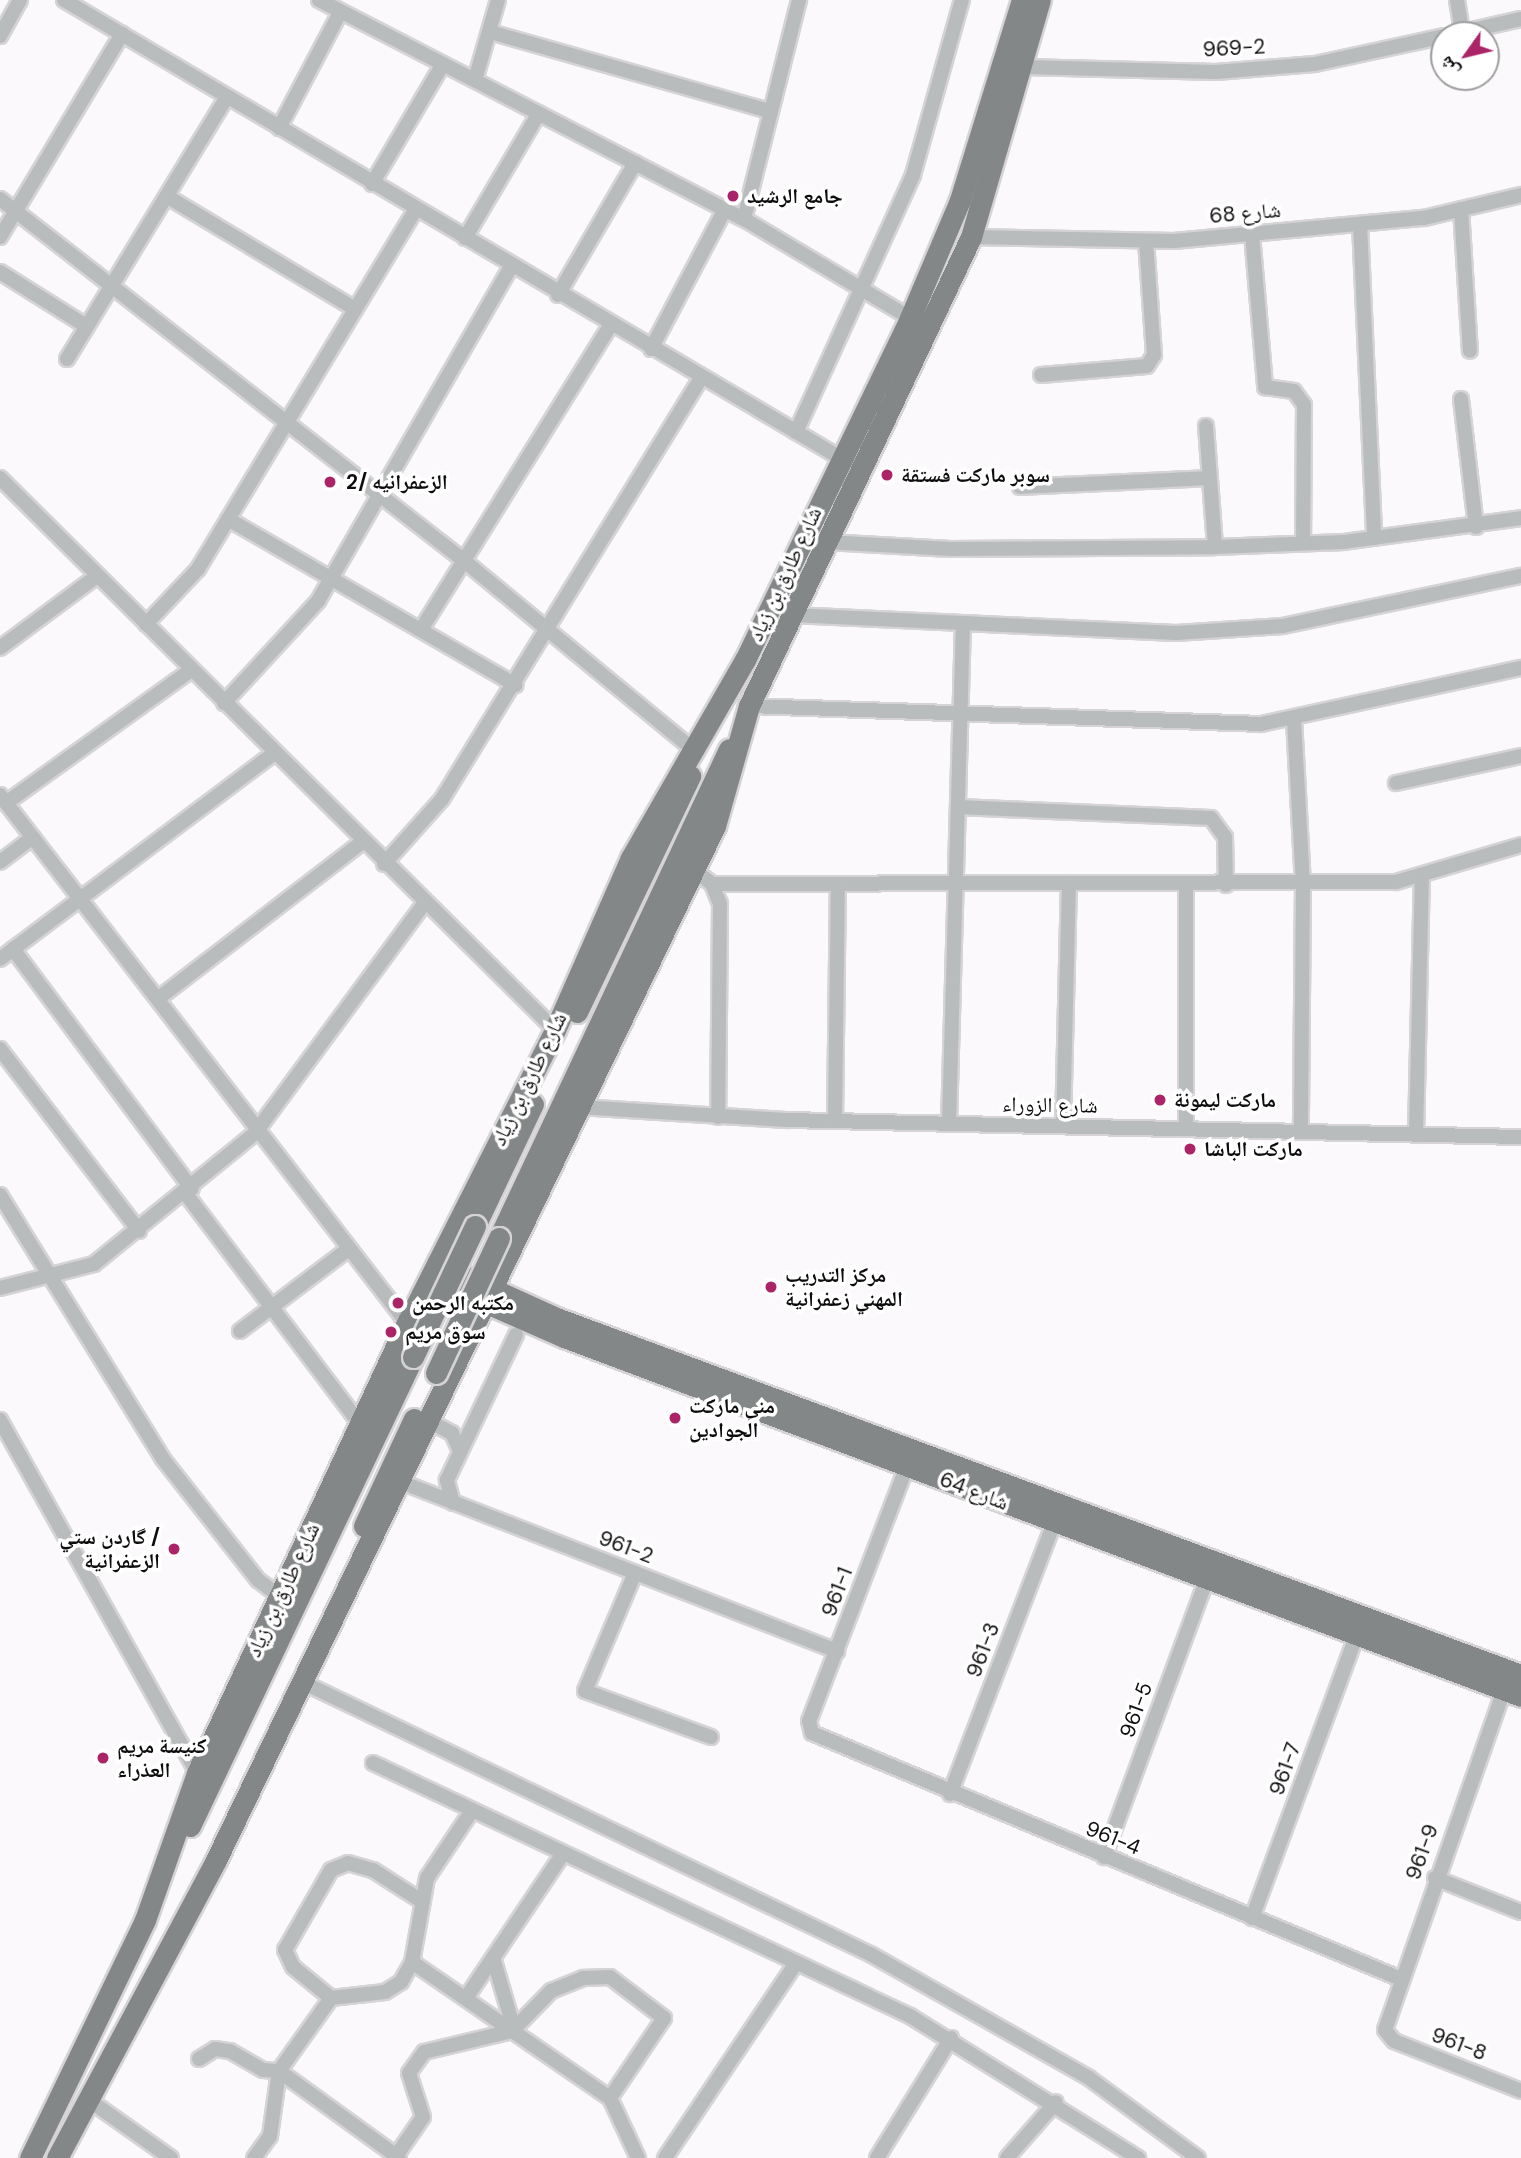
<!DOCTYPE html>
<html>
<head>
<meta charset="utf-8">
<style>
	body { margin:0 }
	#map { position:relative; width:1521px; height:2158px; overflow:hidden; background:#fbf9fc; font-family:"DM Sans","Noto Naskh Arabic",sans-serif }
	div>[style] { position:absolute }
	.roads { filter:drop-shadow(2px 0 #d5d3d6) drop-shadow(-2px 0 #d5d3d6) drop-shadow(0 2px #d5d3d6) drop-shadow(0 -2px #d5d3d6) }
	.street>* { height:14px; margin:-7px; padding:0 7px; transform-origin:7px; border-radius:7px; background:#b9bcbc }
	.primary>* { height:21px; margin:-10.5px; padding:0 10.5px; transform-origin:10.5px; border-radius:10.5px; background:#848788 }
	.bridges { filter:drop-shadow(2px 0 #d5d3d6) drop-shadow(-2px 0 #d5d3d6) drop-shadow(0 2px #d5d3d6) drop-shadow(0 -2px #d5d3d6) }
	.primary-bridge>* { height:21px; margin:-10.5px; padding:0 10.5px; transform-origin:10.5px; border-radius:10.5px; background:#848788 }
	.dots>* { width:19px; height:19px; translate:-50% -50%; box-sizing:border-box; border:4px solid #fff; border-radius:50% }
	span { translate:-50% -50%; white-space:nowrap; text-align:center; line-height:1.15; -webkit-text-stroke:7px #fff; paint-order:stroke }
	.street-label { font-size:21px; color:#0e0d0e }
	.poi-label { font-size:21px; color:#0e0d0e; font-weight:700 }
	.left { translate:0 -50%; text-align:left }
	.right { translate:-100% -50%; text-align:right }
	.north { position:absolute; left:1430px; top:21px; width:70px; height:70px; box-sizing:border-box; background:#fff; border:2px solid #9f9e9f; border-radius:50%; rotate:236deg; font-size:19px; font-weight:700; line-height:28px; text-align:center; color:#0e0d0e }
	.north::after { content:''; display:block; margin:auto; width:24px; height:32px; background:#ac2468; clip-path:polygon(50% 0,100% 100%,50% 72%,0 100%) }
</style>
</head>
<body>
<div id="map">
	<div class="roads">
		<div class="street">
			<i style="left:64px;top:0;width:900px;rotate:30.53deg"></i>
			<i style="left:319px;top:0;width:478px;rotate:27.3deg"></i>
			<i style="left:744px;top:219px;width:193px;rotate:30.8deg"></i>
			<i style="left:1457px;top:0;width:32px;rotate:81deg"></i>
			<i style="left:490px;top:32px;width:290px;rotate:15.8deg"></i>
			<i style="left:1450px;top:35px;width:73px;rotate:-12.7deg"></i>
			<i style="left:0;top:36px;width:41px;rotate:-60.9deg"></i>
			<i style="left:1024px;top:67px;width:192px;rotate:1.5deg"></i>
			<i style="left:1216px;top:72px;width:99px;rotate:-4.6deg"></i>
			<i style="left:1315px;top:64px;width:132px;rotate:-12.2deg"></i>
			<i style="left:475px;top:80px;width:83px;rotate:-74deg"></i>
			<i style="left:279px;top:128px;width:132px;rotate:-62.1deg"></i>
			<i style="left:372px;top:184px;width:139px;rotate:-59.4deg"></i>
			<i style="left:168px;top:197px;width:218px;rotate:30.9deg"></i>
			<i style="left:0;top:199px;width:586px;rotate:37.93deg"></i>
			<i style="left:462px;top:559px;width:297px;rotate:39.5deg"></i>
			<i style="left:1461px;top:209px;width:142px;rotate:86.4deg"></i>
			<i style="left:744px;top:219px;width:226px;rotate:-75.9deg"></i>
			<i style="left:1360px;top:224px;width:314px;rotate:87.4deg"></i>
			<i style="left:1252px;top:234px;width:154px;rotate:85.1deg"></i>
			<i style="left:1265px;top:387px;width:29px;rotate:8deg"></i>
			<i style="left:1294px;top:391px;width:17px;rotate:54deg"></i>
			<i style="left:1304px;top:405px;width:138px;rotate:90.4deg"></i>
			<i style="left:0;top:237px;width:237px;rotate:-59deg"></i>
			<i style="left:971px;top:237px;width:203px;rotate:1.1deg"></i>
			<i style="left:1174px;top:241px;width:251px;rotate:-5.3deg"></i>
			<i style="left:1424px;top:218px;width:100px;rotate:-13.3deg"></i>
			<i style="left:465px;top:238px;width:145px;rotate:-59.4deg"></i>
			<i style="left:0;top:272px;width:102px;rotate:32.1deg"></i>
			<i style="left:558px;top:295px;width:153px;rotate:-59.7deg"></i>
			<i style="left:651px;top:349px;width:158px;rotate:-62.1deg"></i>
			<i style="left:67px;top:359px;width:307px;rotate:-58.6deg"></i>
			<i style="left:1041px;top:375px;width:106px;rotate:-4.9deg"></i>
			<i style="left:1147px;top:366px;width:13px;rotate:-58deg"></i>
			<i style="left:1154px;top:355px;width:114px;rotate:-94deg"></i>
			<i style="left:1461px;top:399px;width:129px;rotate:83.3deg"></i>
			<i style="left:1206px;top:426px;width:121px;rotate:85.7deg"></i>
			<i style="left:796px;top:432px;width:282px;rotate:-65.5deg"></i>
			<i style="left:913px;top:175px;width:182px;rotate:-74.4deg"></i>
			<i style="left:0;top:478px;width:783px;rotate:44.84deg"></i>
			<i style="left:1020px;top:487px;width:190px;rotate:-2.7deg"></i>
			<i style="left:228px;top:519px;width:332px;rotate:30deg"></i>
			<i style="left:826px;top:542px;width:125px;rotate:3.2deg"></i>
			<i style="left:951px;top:549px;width:264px;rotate:-0.4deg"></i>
			<i style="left:1215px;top:547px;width:129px;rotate:-2.2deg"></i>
			<i style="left:1344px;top:542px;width:179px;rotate:-7.7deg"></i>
			<i style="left:792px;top:615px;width:384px;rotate:2.7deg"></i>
			<i style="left:1176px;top:633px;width:107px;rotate:-3.7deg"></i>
			<i style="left:1283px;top:626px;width:243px;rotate:-11.9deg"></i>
			<i style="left:146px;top:624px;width:76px;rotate:-46.6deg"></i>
			<i style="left:198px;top:569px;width:419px;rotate:-58.8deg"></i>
			<i style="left:422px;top:628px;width:356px;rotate:-58.1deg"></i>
			<i style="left:0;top:648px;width:121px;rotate:-36.6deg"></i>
			<i style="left:224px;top:703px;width:139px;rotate:-47.3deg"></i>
			<i style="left:318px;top:601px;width:386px;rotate:-60deg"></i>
			<i style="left:749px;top:706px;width:512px;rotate:2.01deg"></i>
			<i style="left:1261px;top:724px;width:266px;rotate:-12.2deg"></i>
			<i style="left:1294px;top:719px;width:166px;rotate:86.9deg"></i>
			<i style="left:1303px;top:885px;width:247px;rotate:90.5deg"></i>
			<i style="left:1396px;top:783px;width:128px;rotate:-12.2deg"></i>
			<i style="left:0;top:795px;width:667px;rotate:52.37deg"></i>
			<i style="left:6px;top:803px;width:228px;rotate:-35.7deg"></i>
			<i style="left:958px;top:807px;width:253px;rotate:2.5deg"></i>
			<i style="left:1211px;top:818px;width:24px;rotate:54deg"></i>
			<i style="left:1225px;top:837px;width:48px;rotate:88.8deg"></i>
			<i style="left:0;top:862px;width:41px;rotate:-37.1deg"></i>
			<i style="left:384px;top:864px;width:87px;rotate:-48.3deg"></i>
			<i style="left:442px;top:799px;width:494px;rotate:-58.4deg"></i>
			<i style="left:693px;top:869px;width:24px;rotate:38deg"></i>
			<i style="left:712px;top:884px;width:22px;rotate:68deg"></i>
			<i style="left:720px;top:904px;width:213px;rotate:90.5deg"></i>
			<i style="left:712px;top:884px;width:684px;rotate:-0.17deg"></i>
			<i style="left:1396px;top:882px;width:130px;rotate:-16.5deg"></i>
			<i style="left:13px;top:949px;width:299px;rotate:53.3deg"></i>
			<i style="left:0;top:959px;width:343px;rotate:-36.9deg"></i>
			<i style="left:159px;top:998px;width:256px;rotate:-37.5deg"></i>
			<i style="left:0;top:1049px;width:229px;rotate:52.6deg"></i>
			<i style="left:578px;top:1107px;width:209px;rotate:3.6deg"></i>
			<i style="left:787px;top:1120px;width:734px;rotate:1.33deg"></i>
			<i style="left:835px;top:1121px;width:235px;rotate:-89.3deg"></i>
			<i style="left:949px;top:1123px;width:498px;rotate:-88.4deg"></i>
			<i style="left:1063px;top:1126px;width:241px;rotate:-88.6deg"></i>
			<i style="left:1186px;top:1129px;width:244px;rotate:-90deg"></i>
			<i style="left:1416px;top:1135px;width:259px;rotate:-88.7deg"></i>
			<i style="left:186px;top:1194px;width:290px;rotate:52.9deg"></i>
			<i style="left:0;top:1195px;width:310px;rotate:58.3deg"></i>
			<i style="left:163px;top:1459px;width:154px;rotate:51.9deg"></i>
			<i style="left:258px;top:1580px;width:26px;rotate:37deg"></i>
			<i style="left:0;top:1288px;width:97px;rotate:-14.3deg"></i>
			<i style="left:94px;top:1264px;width:208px;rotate:-39.1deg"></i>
			<i style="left:255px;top:1133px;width:285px;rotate:-53.6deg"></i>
			<i style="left:240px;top:1331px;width:134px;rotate:-37.1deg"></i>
			<i style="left:0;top:1420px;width:404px;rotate:60.8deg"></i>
			<i style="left:429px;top:1421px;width:26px;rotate:28deg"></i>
			<i style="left:452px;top:1433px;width:17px;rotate:66deg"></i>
			<i style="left:907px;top:1466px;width:273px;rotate:111deg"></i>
			<i style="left:809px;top:1721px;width:12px;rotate:76deg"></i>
			<i style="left:812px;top:1733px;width:638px;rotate:22.67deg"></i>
			<i style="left:401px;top:1482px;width:468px;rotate:21.2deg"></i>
			<i style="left:453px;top:1503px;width:24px;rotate:-105deg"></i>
			<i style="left:447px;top:1480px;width:161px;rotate:-64.6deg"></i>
			<i style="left:635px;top:1573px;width:128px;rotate:113deg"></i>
			<i style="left:585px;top:1691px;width:134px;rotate:20.1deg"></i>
			<i style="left:302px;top:1682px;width:632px;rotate:25.59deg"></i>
			<i style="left:872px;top:1955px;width:249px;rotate:29.5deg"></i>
			<i style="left:1089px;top:2078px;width:135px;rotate:36.3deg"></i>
			<i style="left:1504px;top:1690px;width:360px;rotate:109.3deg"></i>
			<i style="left:1385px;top:2030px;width:14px;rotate:51deg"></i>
			<i style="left:1394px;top:2041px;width:136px;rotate:21.5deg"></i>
			<i style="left:373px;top:1763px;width:594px;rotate:25.23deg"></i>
			<i style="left:910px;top:2016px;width:269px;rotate:31.9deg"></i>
			<i style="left:950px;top:1794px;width:292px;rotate:-69deg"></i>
			<i style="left:1104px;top:1857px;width:297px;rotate:-69.7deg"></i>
			<i style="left:1435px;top:1878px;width:92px;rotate:21.6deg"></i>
			<i style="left:1252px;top:1918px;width:303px;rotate:-69.7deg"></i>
			<i style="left:494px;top:1961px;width:71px;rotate:73.6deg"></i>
			<i style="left:412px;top:1962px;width:240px;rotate:34.5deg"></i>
			<i style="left:610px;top:2098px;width:66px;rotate:65deg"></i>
			<i style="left:331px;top:1998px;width:49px;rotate:-140.8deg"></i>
			<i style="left:293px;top:1967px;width:19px;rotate:-115deg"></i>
			<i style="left:285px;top:1950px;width:92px;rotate:-60.1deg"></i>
			<i style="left:331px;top:1870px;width:18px;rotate:-22deg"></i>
			<i style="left:348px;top:1863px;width:26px;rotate:16deg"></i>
			<i style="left:373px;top:1870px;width:59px;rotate:32.6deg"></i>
			<i style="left:466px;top:1998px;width:172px;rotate:-56.1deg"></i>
			<i style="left:199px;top:2059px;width:19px;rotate:-32deg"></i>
			<i style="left:215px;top:2049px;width:15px;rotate:8deg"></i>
			<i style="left:230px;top:2051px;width:38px;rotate:30deg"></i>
			<i style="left:263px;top:2070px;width:16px;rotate:4deg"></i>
			<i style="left:279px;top:2071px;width:148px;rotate:35.9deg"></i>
			<i style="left:86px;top:2098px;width:104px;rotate:35.2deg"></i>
			<i style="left:396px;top:2156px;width:47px;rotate:-55.3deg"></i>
			<i style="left:423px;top:2117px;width:46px;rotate:-107.7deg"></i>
			<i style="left:409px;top:2073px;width:26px;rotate:-54deg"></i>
			<i style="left:424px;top:2052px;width:90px;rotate:-13.4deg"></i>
			<i style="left:512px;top:2031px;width:56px;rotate:-45.7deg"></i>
			<i style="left:551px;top:1991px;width:35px;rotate:-22deg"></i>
			<i style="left:583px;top:1978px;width:27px;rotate:-2deg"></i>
			<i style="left:610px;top:1977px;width:68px;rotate:37.2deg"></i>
			<i style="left:664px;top:2018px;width:97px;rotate:124deg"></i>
			<i style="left:254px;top:2158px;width:27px;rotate:-54deg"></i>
			<i style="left:270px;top:2136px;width:66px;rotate:-82.1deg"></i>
			<i style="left:279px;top:2071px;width:90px;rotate:-54.5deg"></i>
			<i style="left:331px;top:1998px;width:54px;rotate:-6.3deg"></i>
			<i style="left:385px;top:1992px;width:19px;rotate:-32deg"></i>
			<i style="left:401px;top:1982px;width:23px;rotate:-61deg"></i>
			<i style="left:412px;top:1962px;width:85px;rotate:-79.9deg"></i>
			<i style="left:427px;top:1878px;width:79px;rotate:-56.3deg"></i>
			<i style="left:665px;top:2158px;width:235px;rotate:-56.1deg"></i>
			<i style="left:877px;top:2158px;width:141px;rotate:-58.3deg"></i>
			<i style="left:1007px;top:2158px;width:74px;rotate:-48.8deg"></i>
		</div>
		<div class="primary">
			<i style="left:577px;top:1012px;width:262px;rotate:-64.4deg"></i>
			<i style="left:475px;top:1226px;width:135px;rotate:-64.6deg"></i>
			<i style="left:499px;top:1238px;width:540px;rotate:-64.81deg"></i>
			<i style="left:437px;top:1264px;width:134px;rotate:24.3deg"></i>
			<i style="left:559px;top:1319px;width:1026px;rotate:20.31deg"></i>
			<i style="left:432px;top:1279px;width:144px;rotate:23.7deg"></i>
			<i style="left:564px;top:1337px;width:1022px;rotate:20.56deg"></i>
			<i style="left:364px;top:1526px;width:118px;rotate:-65deg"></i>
			<i style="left:190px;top:1826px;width:519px;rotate:-64.57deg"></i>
			<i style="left:30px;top:2158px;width:264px;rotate:-64.2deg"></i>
			<i style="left:145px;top:1920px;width:156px;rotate:-70.5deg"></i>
			<i style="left:197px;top:1773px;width:497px;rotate:-65deg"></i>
			<i style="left:407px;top:1323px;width:328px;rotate:-63.2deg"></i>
			<i style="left:555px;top:1030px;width:188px;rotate:-66.2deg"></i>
			<i style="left:631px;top:858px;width:228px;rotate:-60.1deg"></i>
			<i style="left:745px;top:660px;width:380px;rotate:-64.2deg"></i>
			<i style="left:910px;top:318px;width:128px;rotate:-67deg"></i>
			<i style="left:960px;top:200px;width:209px;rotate:-72.8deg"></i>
			<i style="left:57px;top:2158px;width:338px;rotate:-61.9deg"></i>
			<i style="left:216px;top:1860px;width:1148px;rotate:-64.24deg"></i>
			<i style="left:715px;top:826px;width:125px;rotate:-74.2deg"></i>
			<i style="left:749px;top:706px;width:519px;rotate:-64.67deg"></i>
			<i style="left:971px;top:237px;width:247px;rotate:-73.8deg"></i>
		</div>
	</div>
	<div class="bridges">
		<div class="primary-bridge">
			<i style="left:413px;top:1357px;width:145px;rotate:-64.7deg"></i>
			<i style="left:436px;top:1373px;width:149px;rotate:-65deg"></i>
		</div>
	</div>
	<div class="dots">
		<i style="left:733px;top:196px;background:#ac2468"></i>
		<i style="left:887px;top:475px;background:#ac2468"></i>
		<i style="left:330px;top:482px;background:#ac2468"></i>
		<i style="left:1160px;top:1100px;background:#ac2468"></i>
		<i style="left:1190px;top:1149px;background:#ac2468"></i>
		<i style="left:771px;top:1287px;background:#ac2468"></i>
		<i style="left:398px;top:1303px;background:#ac2468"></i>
		<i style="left:391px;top:1332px;background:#ac2468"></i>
		<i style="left:675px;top:1418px;background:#ac2468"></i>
		<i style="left:174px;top:1549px;background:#ac2468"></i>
		<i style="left:103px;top:1758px;background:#ac2468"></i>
	</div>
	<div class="street-label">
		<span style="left:1234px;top:48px;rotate:-3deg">969-2</span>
		<span style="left:1245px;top:213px;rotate:-5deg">شارع 68</span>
		<span style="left:785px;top:574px;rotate:-65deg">شارع طارق بن زياد</span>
		<span style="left:529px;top:1079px;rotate:-64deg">شارع طارق بن زياد</span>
		<span style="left:1050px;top:1105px;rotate:1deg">شارع الزوراء</span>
		<span style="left:974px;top:1491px;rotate:21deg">شارع 64</span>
		<span style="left:626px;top:1547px;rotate:21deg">961-2</span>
		<span style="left:283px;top:1590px;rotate:-65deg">شارع طارق بن زياد</span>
		<span style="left:837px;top:1592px;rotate:-69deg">961-1</span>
		<span style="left:983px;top:1650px;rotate:-69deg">961-3</span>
		<span style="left:1136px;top:1710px;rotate:-70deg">961-5</span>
		<span style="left:1285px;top:1769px;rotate:-70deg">961-7</span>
		<span style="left:1113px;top:1838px;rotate:22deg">961-4</span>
		<span style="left:1422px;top:1852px;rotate:-70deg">961-9</span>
		<span style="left:1459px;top:2044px;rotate:21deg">961-8</span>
	</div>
	<div class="poi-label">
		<span class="left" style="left:747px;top:196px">جامع الرشيد</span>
		<span class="left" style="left:901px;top:475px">سوبر ماركت فستقة</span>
		<span class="left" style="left:346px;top:482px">الزعفرانيه /2</span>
		<span class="left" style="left:1174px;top:1100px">ماركت ليمونة</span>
		<span class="left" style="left:1204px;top:1149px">ماركت الباشا</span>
		<span class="left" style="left:785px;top:1287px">مركز التدريب<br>المهني زعفرانية</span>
		<span class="left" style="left:412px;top:1303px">مكتبه الرحمن</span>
		<span class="left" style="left:405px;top:1332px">سوق مريم</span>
		<span class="left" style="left:689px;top:1418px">مني ماركت<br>الجوادين</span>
		<span class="right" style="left:160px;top:1549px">گاردن ستي /<br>الزعفرانية</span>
		<span class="left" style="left:117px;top:1758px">كنيسة مريم<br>العذراء</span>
	</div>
	<div class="north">ش</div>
</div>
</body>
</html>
